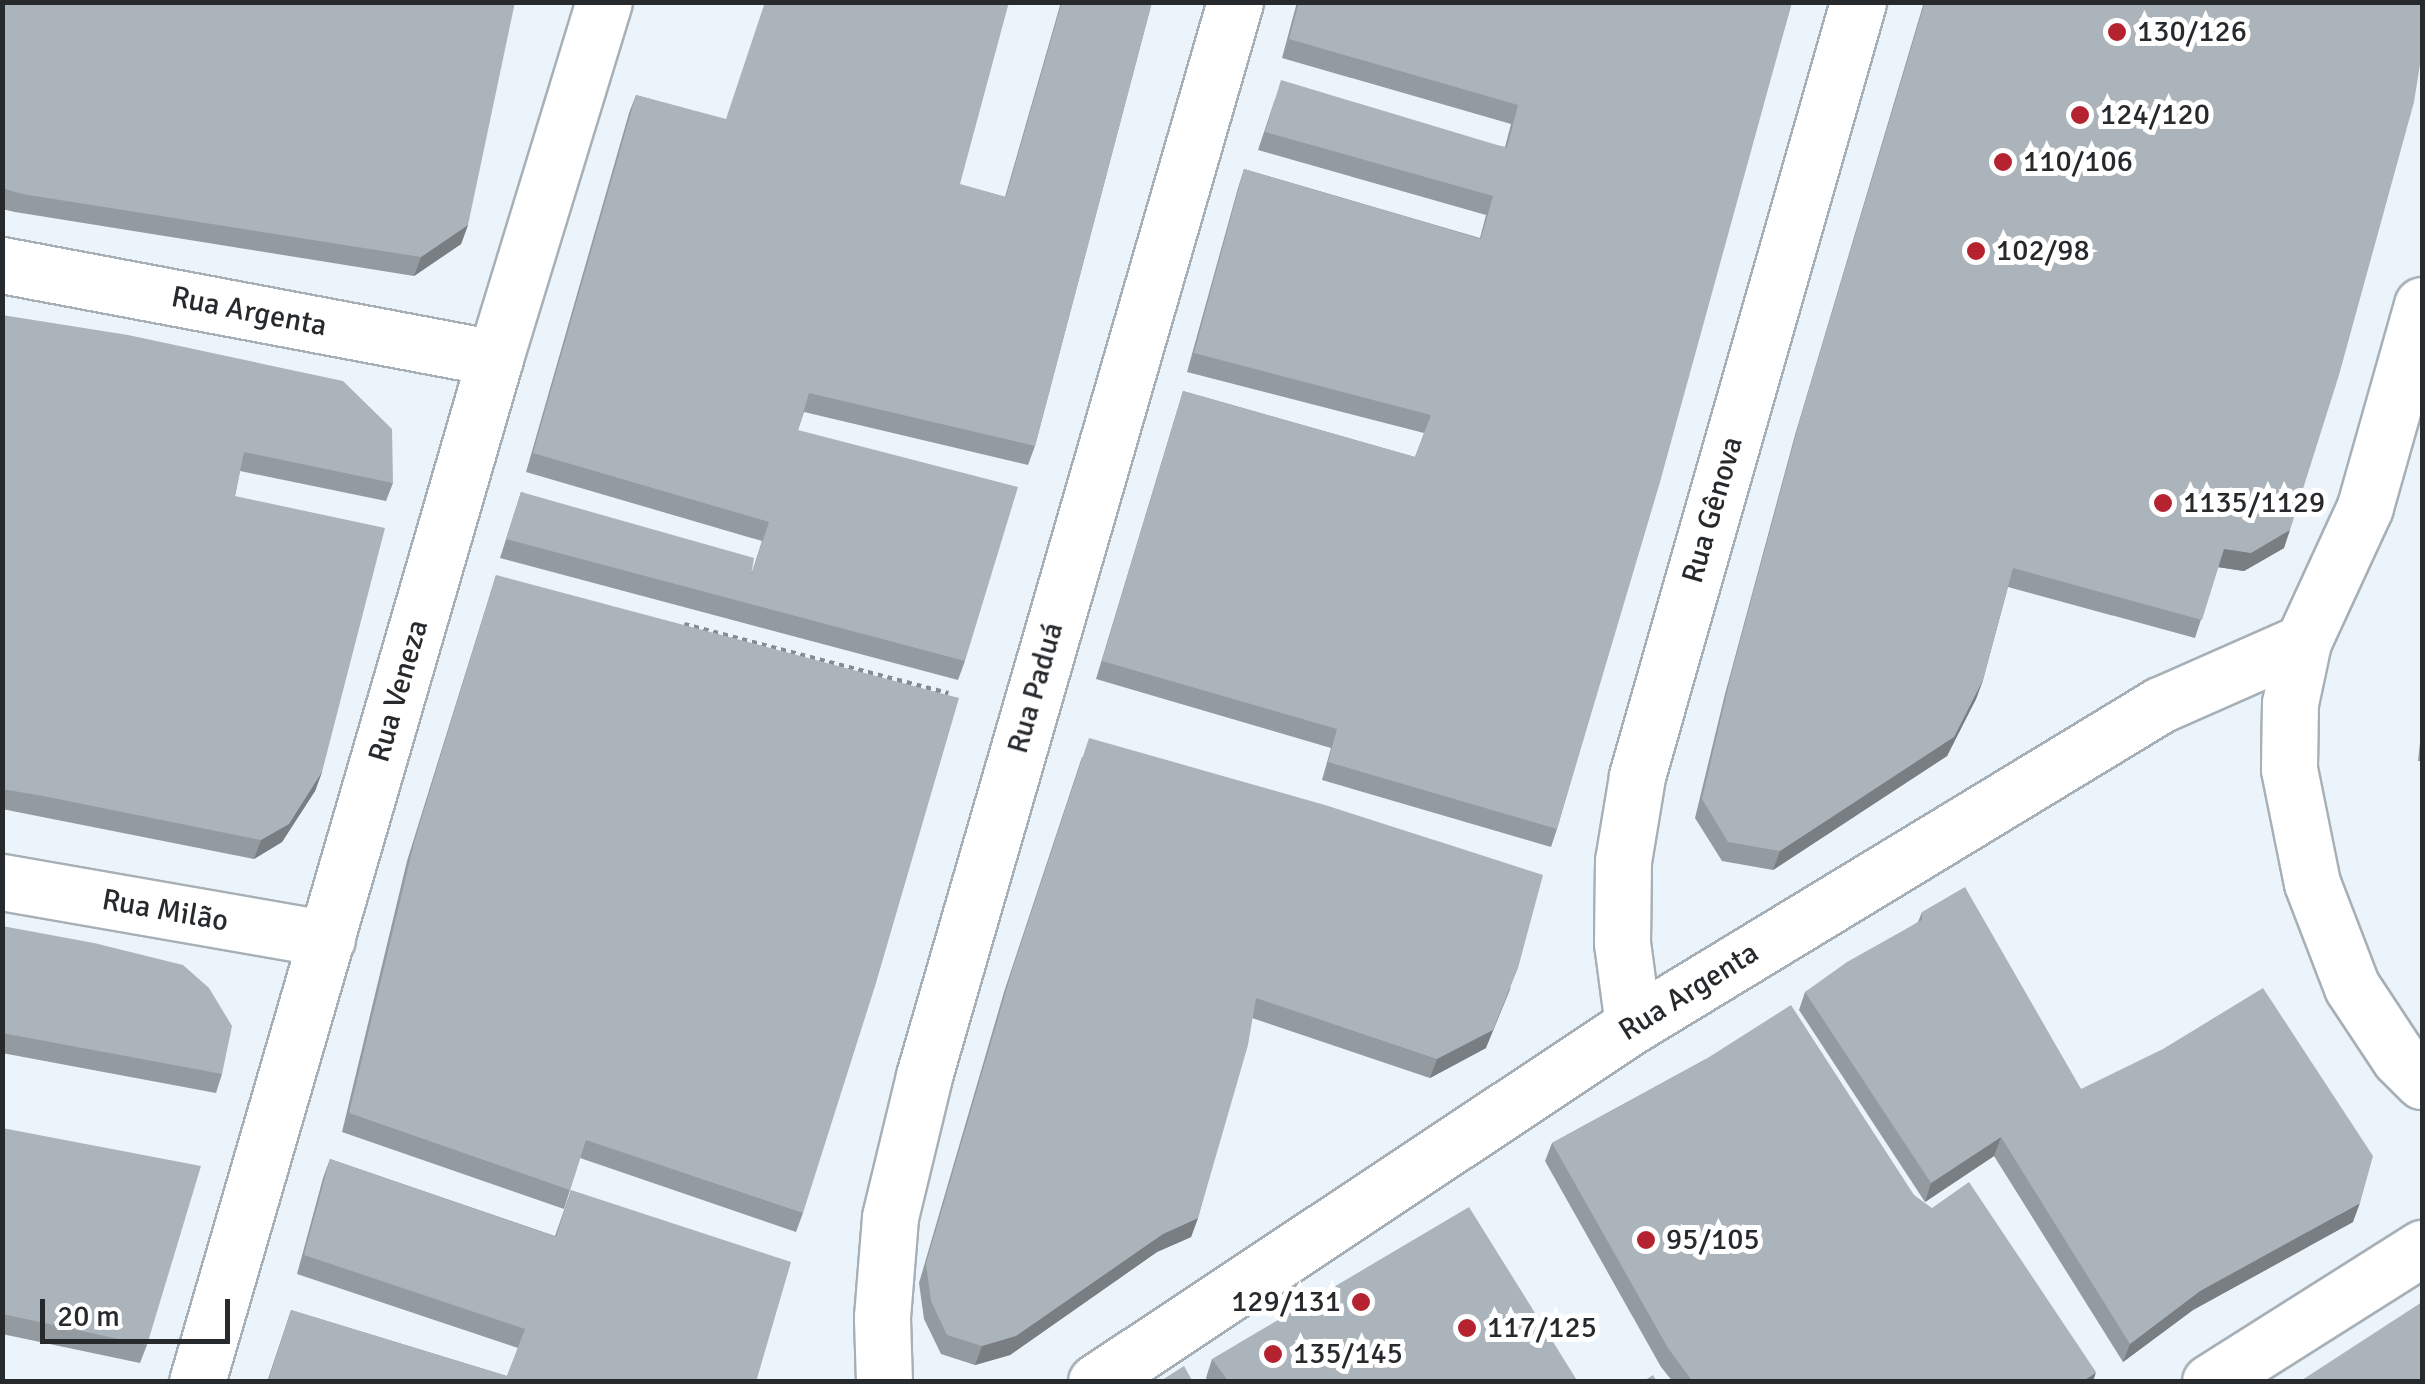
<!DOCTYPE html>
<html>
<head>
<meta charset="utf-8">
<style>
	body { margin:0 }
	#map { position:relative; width:2425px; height:1384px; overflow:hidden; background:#ebf4fb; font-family:Signika,sans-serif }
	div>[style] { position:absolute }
	.path>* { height:6px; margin-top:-3px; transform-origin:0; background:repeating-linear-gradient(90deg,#858b90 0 5px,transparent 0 10px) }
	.roads { filter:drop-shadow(2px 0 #a7b0b6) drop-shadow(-2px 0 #a7b0b6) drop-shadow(0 2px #a7b0b6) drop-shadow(0 -2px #a7b0b6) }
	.street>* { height:55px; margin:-27.5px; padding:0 27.5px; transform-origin:27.5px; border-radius:27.5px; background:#fff }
	.wall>* { inset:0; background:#939ba0 }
	.shaded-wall>* { inset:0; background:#787e82 }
	.building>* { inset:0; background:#abb4ba }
	.dots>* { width:28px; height:28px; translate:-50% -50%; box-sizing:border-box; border:5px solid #fff; border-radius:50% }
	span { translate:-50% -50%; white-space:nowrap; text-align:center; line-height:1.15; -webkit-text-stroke:10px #fff; paint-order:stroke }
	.poi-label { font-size:30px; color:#272a2d }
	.left { translate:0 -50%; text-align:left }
	.right { translate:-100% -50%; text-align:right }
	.street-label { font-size:30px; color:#272a2d }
	.frame { position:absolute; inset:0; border:5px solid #272a2d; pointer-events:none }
	.scale { position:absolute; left:40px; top:1299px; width:190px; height:45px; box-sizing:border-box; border:5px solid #272a2d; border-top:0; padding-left:12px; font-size:30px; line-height:35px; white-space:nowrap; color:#272a2d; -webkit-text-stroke:8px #fff; paint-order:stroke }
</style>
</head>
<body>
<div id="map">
	<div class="path">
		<i style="left:684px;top:625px;width:273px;rotate:14.6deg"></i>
	</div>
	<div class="roads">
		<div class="street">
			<i style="left:2px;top:265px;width:502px;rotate:10.68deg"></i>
			<i style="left:2422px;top:305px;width:210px;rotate:105.8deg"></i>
			<i style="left:2365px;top:507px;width:149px;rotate:114.7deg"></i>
			<i style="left:2303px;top:642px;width:62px;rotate:102deg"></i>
			<i style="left:2290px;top:703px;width:66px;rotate:90.9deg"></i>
			<i style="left:2289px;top:769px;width:116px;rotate:78.6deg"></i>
			<i style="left:2312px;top:883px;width:111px;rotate:69deg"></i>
			<i style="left:2352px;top:987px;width:85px;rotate:56.5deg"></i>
			<i style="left:2399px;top:1058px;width:33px;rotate:45deg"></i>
			<i style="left:2px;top:882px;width:330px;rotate:9.9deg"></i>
			<i style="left:1633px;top:1025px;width:83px;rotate:-97.6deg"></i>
			<i style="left:1622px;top:943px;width:82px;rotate:-89.3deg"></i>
			<i style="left:1623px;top:861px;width:86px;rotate:-80.6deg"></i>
			<i style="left:1637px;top:776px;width:805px;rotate:-74.06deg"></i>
			<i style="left:197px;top:1382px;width:1066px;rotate:-73.77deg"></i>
			<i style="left:495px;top:358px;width:372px;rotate:-73deg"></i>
			<i style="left:884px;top:1382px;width:65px;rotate:-91.8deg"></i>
			<i style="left:882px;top:1317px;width:100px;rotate:-85.4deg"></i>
			<i style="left:890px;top:1217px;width:145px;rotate:-76.4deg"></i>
			<i style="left:924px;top:1076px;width:1118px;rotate:-73.85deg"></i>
			<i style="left:1096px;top:1382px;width:645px;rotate:-33.62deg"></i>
			<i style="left:1633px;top:1025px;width:617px;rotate:-31.27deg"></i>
			<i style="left:2160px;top:705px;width:156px;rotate:-23.8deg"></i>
			<i style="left:2210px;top:1382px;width:251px;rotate:-32.3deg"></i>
		</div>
	</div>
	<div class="wall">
		<i style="clip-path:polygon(2px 2px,468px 225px,461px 244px,414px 276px,15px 212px,2px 209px)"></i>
		<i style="clip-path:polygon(1061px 2px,1152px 2px,1035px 446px,1028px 465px,804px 412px,798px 430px,965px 661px,958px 680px,500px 558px,521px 492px,752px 572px,762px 541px,526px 472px,629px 113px,636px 95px,1005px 197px)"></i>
		<i style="clip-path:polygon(1297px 2px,1792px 2px,1557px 829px,1551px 847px,1322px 780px,1331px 748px,1096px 679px,1183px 391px,1415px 457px,1424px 433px,1187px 372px,1238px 188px,1244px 169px,1480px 238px,1486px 215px,1258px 150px,1275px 99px,1505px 147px,1511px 124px,1282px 58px)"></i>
		<i style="clip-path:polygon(1924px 2px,2422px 2px,2284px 548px,2244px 571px,2218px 567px,2195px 638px,2008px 587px,1983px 680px,1976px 699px,1947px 756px,1773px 870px,1722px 861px,1695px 818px,1725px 694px,1795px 435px)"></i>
		<i style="clip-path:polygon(2px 315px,393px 483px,386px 501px,240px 471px,235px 496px,322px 772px,315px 791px,282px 842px,254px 859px,2px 809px)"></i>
		<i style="clip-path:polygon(496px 575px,803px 1213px,796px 1232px,580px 1158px,564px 1209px,342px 1132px,407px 861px)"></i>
		<i style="clip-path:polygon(2422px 730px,2422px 761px,2418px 761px,2421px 733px)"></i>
		<i style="clip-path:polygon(1082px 757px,1486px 1048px,1430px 1078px,1252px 1018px,1198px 1218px,1191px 1237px,1157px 1252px,1010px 1355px,975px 1365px,941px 1354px,924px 1319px,919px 1283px,1004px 992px)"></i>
		<i style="clip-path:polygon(1922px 912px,2081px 1089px,2353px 1222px,2193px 1310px,2123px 1362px,1994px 1156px,1925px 1202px,1799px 1010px,1805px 992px,1918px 922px)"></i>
		<i style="clip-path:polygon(2px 926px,222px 1074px,216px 1093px,2px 1053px)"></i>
		<i style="clip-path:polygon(1706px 1059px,1914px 1195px,2093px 1382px,1673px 1382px,1661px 1367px,1545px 1161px,1552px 1143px)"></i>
		<i style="clip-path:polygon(2px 1128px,147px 1345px,140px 1363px,2px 1334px)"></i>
		<i style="clip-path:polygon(330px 1159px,555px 1236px,571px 1190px,756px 1382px,267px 1382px,291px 1310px,507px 1376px,518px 1348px,297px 1274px,323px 1178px)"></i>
		<i style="clip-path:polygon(1212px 1359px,1578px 1382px,1208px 1382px,1206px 1378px)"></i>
	</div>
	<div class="shaded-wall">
		<i style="clip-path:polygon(468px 225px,461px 244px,414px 276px,421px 257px)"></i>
		<i style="clip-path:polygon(2290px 530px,2284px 548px,2244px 571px,2217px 567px,2224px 549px)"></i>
		<i style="clip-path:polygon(1983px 680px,1976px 699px,1947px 756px,1773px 870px,1780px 851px)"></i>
		<i style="clip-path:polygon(322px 772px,315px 791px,282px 842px,254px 859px,261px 840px)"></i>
		<i style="clip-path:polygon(1511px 987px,1486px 1048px,1430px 1078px,1437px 1059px)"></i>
		<i style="clip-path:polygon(2001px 1137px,1994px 1156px,1925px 1202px,1931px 1183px)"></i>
		<i style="clip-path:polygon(2360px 1203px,2353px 1222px,2193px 1310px,2123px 1362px,2130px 1344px,2200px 1291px)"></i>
		<i style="clip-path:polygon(1198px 1218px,1191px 1237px,1157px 1252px,1010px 1355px,975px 1365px,982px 1346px,1163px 1234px)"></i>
		<i style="clip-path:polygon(2096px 1372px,2093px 1382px,2082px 1382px)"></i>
	</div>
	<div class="building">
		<i style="clip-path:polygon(2px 2px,515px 2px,468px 225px,421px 257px,22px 194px,2px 188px)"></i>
		<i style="clip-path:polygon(765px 2px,1009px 2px,960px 184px,1006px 197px,1062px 2px,1152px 2px,1035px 446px,809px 393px,798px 430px,1018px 487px,965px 661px,506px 539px,521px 492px,754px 558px,751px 576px,769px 522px,533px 453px,636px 95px,726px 119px)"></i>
		<i style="clip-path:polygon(1299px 2px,1792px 2px,1660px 482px,1557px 829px,1328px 762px,1337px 729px,1102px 661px,1183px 391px,1415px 457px,1431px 415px,1194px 353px,1244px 169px,1481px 239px,1493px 196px,1265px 132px,1281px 80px,1507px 148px,1518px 105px,1289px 39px)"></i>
		<i style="clip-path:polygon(1925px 2px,2422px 2px,2422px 52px,2414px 102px,2339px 375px,2290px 530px,2251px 553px,2224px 549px,2202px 620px,2013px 568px,1983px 680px,1954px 737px,1780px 851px,1728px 842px,1702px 799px,1731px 675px,1801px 416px)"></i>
		<i style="clip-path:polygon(2px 315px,128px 335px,343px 381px,392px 429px,393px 483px,244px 452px,235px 496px,385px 528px,322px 772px,289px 824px,261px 840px,43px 796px,2px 789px)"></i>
		<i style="clip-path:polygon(496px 575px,959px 698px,876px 983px,803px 1213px,586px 1140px,570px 1190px,349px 1113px,414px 843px)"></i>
		<i style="clip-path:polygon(1089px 738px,1325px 805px,1543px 875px,1518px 968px,1493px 1030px,1437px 1059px,1256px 998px,1248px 1045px,1198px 1218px,1163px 1234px,1016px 1336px,982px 1346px,947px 1335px,931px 1301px,926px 1264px,1011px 974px)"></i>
		<i style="clip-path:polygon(1965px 887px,2081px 1089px,2163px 1049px,2263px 988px,2373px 1156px,2360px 1203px,2200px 1291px,2130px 1344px,2001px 1137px,1931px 1183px,1805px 992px,1847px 962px,1922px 920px,1922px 912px)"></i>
		<i style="clip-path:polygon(2px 926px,94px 943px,183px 965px,209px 988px,232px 1026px,222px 1074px,2px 1033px)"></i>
		<i style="clip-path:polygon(1791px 1005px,1914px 1195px,1932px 1208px,1969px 1182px,2096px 1372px,2082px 1382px,1693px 1382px,1668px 1348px,1552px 1143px,1706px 1059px)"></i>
		<i style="clip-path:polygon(2px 1128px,201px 1166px,147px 1345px,2px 1314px)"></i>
		<i style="clip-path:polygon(330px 1159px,556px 1237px,571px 1190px,791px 1262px,756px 1382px,268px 1382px,291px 1310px,507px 1376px,525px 1329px,304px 1255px)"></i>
		<i style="clip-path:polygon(1469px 1207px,1578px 1382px,1229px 1382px,1212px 1359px)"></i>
		<i style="clip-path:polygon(2422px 1302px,2422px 1382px,2299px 1382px)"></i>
		<i style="clip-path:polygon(1184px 1366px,1193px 1382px,1159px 1382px)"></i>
		<i style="clip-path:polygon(1653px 1375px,1657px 1382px,1642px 1382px)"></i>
	</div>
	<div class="dots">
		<i style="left:2117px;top:32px;background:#b52331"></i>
		<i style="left:2080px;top:115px;background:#b52331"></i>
		<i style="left:2003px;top:162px;background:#b52331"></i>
		<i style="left:1976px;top:251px;background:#b52331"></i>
		<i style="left:2163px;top:503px;background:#b52331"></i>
		<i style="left:1646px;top:1240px;background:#b52331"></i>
		<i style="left:1361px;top:1302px;background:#b52331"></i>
		<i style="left:1467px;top:1328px;background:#b52331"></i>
		<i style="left:1273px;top:1354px;background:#b52331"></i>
	</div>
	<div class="poi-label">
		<span class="left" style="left:2137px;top:32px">130/126</span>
		<span class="left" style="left:2100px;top:115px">124/120</span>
		<span class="left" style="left:2023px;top:162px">110/106</span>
		<span class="left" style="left:1996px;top:251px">102/98</span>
		<span class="left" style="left:2183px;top:503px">1135/1129</span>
		<span class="left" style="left:1666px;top:1240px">95/105</span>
		<span class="right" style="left:1341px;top:1302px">129/131</span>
		<span class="left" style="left:1487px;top:1328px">117/125</span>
		<span class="left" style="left:1293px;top:1354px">135/145</span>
	</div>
	<div class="street-label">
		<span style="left:249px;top:312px;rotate:11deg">Rua Argenta</span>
		<span style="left:1713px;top:510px;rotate:-74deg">Rua Gênova</span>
		<span style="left:1036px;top:688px;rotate:-74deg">Rua Paduá</span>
		<span style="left:399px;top:691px;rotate:-74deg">Rua Veneza</span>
		<span style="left:165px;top:911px;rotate:10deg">Rua Milão</span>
		<span style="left:1689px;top:992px;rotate:-32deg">Rua Argenta</span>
	</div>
	<div class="frame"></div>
	<div class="scale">20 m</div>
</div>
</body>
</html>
